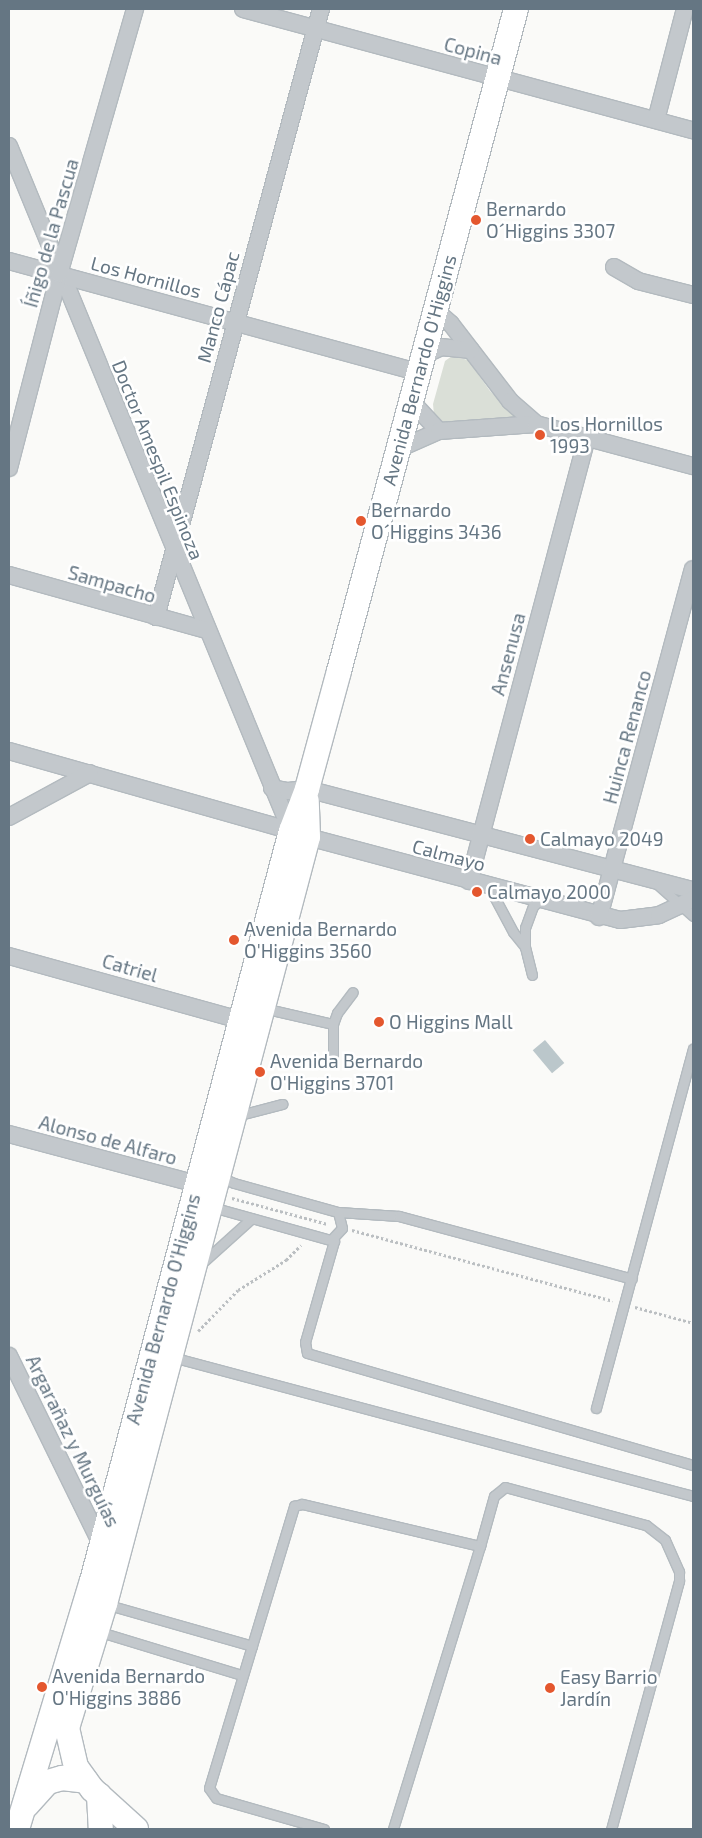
<!DOCTYPE html>
<html>
<head>
<meta charset="utf-8">
<style>
	body { margin:0 }
	#map { position:relative; width:702px; height:1838px; overflow:hidden; background:#fafaf8; font-family:"Exo 2",sans-serif }
	div>[style] { position:absolute }
	.green>* { inset:0; background:#dadfd7 }
	.water>* { inset:0; background:#bbc7cb; transform-origin:0 0 }
	.path>* { height:2.5px; margin-top:-1.25px; transform-origin:0; background:repeating-linear-gradient(90deg,#bbbfc2 0 2.5px,transparent 0 5px) }
	.roads { filter:drop-shadow(1px 0 #b3babf) drop-shadow(-1px 0 #b3babf) drop-shadow(0 1px #b3babf) drop-shadow(0 -1px #b3babf) }
	.service>* { height:9px; margin:-4.5px; padding:0 4.5px; transform-origin:4.5px; border-radius:4.5px; background:#c3c8cc }
	.minor>* { height:16px; margin:-8px; padding:0 8px; transform-origin:8px; border-radius:8px; background:#c3c8cc }
	.secondary>* { height:24px; margin:-12px; padding:0 12px; transform-origin:12px; border-radius:12px; background:#fff }
	.dots>* { width:14px; height:14px; translate:-50% -50%; box-sizing:border-box; border:2px solid #fff; border-radius:50% }
	span { translate:-50% -50%; white-space:nowrap; text-align:center; line-height:1.15; -webkit-text-stroke:5px #fff; paint-order:stroke }
	.street-label { font-size:19px; color:#657683 }
	.poi-label { font-size:19px; color:#657683 }
	.left { translate:0 -50%; text-align:left }
	.frame { position:absolute; inset:0; border:10px solid #657683; pointer-events:none }
</style>
</head>
<body>
<div id="map">
	<div class="green">
		<i style="clip-path:polygon(452px 356px,468px 360px,490px 391px,523px 421px,441px 424px,434px 415px,433px 404px,445px 361px)"></i>
	</div>
	<div class="water">
		<i style="left:545px;top:1040px;width:30px;height:16px;rotate:50deg"></i>
	</div>
	<div class="path">
		<i style="left:232px;top:1198px;width:99px;rotate:15.2deg"></i>
		<i style="left:352px;top:1230px;width:270px;rotate:15.2deg"></i>
		<i style="left:635px;top:1307px;width:60px;rotate:15.4deg"></i>
		<i style="left:198px;top:1331px;width:57px;rotate:-45.7deg"></i>
		<i style="left:238px;top:1290px;width:57px;rotate:-32deg"></i>
		<i style="left:286px;top:1260px;width:21px;rotate:-45deg"></i>
	</div>
	<div class="roads">
		<div class="service">
			<i style="left:658px;top:885px;width:47px;rotate:41.5deg"></i>
			<i style="left:489px;top:887px;width:51px;rotate:61.9deg"></i>
			<i style="left:513px;top:932px;width:19px;rotate:51deg"></i>
			<i style="left:532px;top:975px;width:29px;rotate:-104deg"></i>
			<i style="left:525px;top:947px;width:19px;rotate:-90deg"></i>
			<i style="left:525px;top:928px;width:23px;rotate:-70deg"></i>
			<i style="left:533px;top:906px;width:9px;rotate:-41deg"></i>
			<i style="left:263px;top:1008px;width:72px;rotate:12.9deg"></i>
			<i style="left:333px;top:1061px;width:37px;rotate:-90deg"></i>
			<i style="left:333px;top:1024px;width:12px;rotate:-70deg"></i>
			<i style="left:337px;top:1013px;width:26px;rotate:-53deg"></i>
			<i style="left:236px;top:1116px;width:48px;rotate:-14.6deg"></i>
			<i style="left:218px;top:1176px;width:17px;rotate:24deg"></i>
			<i style="left:234px;top:1183px;width:108px;rotate:15.6deg"></i>
			<i style="left:338px;top:1212px;width:61px;rotate:3.8deg"></i>
			<i style="left:399px;top:1216px;width:241px;rotate:15.1deg"></i>
			<i style="left:212px;top:1207px;width:127px;rotate:15.6deg"></i>
			<i style="left:334px;top:1241px;width:105px;rotate:106deg"></i>
			<i style="left:305px;top:1342px;width:11px;rotate:80deg"></i>
			<i style="left:307px;top:1353px;width:402px;rotate:16.2deg"></i>
			<i style="left:331px;top:1240px;width:16px;rotate:-47deg"></i>
			<i style="left:342px;top:1228px;width:16px;rotate:-104deg"></i>
			<i style="left:202px;top:1263px;width:67px;rotate:-42deg"></i>
			<i style="left:172px;top:1357px;width:539px;rotate:14.94deg"></i>
			<i style="left:596px;top:1408px;width:372px;rotate:-74.9deg"></i>
			<i style="left:480px;top:1546px;width:52px;rotate:-74.4deg"></i>
			<i style="left:494px;top:1496px;width:14px;rotate:-39deg"></i>
			<i style="left:505px;top:1487px;width:146px;rotate:15.1deg"></i>
			<i style="left:646px;top:1525px;width:24px;rotate:38deg"></i>
			<i style="left:665px;top:1540px;width:35px;rotate:66deg"></i>
			<i style="left:679px;top:1572px;width:9px;rotate:90deg"></i>
			<i style="left:679px;top:1581px;width:257px;rotate:105.3deg"></i>
			<i style="left:105px;top:1604px;width:153px;rotate:15.9deg"></i>
			<i style="left:97px;top:1631px;width:152px;rotate:16.9deg"></i>
			<i style="left:324px;top:1829px;width:112px;rotate:-164deg"></i>
			<i style="left:216px;top:1798px;width:12px;rotate:-125deg"></i>
			<i style="left:209px;top:1788px;width:295px;rotate:-73.2deg"></i>
			<i style="left:294px;top:1506px;width:8px;rotate:-14deg"></i>
			<i style="left:302px;top:1504px;width:183px;rotate:13.3deg"></i>
			<i style="left:480px;top:1546px;width:296px;rotate:107.1deg"></i>
		</div>
		<div class="minor">
			<i style="left:243px;top:9px;width:466px;rotate:15.1deg"></i>
			<i style="left:656px;top:120px;width:115px;rotate:-75.4deg"></i>
			<i style="left:9px;top:146px;width:741px;rotate:67.62deg"></i>
			<i style="left:9px;top:261px;width:423px;rotate:15.2deg"></i>
			<i style="left:614px;top:267px;width:28px;rotate:30deg"></i>
			<i style="left:638px;top:281px;width:57px;rotate:14.3deg"></i>
			<i style="left:435px;top:310px;width:21px;rotate:41deg"></i>
			<i style="left:451px;top:324px;width:97px;rotate:52.5deg"></i>
			<i style="left:510px;top:401px;width:35px;rotate:41deg"></i>
			<i style="left:422px;top:356px;width:21px;rotate:-25deg"></i>
			<i style="left:441px;top:347px;width:30px;rotate:6deg"></i>
			<i style="left:410px;top:400px;width:42px;rotate:46.9deg"></i>
			<i style="left:396px;top:450px;width:47px;rotate:-23.8deg"></i>
			<i style="left:439px;top:431px;width:97px;rotate:-4.1deg"></i>
			<i style="left:536px;top:424px;width:163px;rotate:15deg"></i>
			<i style="left:9px;top:468px;width:200px;rotate:-75.5deg"></i>
			<i style="left:59px;top:274px;width:276px;rotate:-74deg"></i>
			<i style="left:9px;top:575px;width:205px;rotate:15.6deg"></i>
			<i style="left:156px;top:617px;width:630px;rotate:-74.82deg"></i>
			<i style="left:9px;top:751px;width:293px;rotate:15.8deg"></i>
			<i style="left:272px;top:788px;width:16px;rotate:11deg"></i>
			<i style="left:288px;top:791px;width:19px;rotate:-6deg"></i>
			<i style="left:307px;top:789px;width:399px;rotate:14.7deg"></i>
			<i style="left:9px;top:817px;width:92px;rotate:-28.5deg"></i>
			<i style="left:308px;top:837px;width:323px;rotate:14.9deg"></i>
			<i style="left:620px;top:920px;width:39px;rotate:-7deg"></i>
			<i style="left:659px;top:915px;width:38px;rotate:-25deg"></i>
			<i style="left:469px;top:881px;width:458px;rotate:-75.1deg"></i>
			<i style="left:599px;top:917px;width:360px;rotate:-74.9deg"></i>
			<i style="left:9px;top:956px;width:240px;rotate:15.5deg"></i>
			<i style="left:9px;top:1134px;width:195px;rotate:14.9deg"></i>
			<i style="left:9px;top:1356px;width:209px;rotate:63.9deg"></i>
		</div>
		<div class="secondary">
			<i style="left:99px;top:1795px;width:34px;rotate:87deg"></i>
			<i style="left:27px;top:1805px;width:31px;rotate:-48deg"></i>
			<i style="left:48px;top:1782px;width:15px;rotate:-16deg"></i>
			<i style="left:62px;top:1778px;width:24px;rotate:7deg"></i>
			<i style="left:17px;top:1829px;width:259px;rotate:-73.2deg"></i>
			<i style="left:92px;top:1581px;width:776px;rotate:-75.14deg"></i>
			<i style="left:291px;top:831px;width:45px;rotate:-69.1deg"></i>
			<i style="left:307px;top:789px;width:122px;rotate:-74.8deg"></i>
			<i style="left:339px;top:671px;width:685px;rotate:-75.03deg"></i>
			<i style="left:136px;top:1829px;width:59px;rotate:-137.7deg"></i>
			<i style="left:92px;top:1789px;width:27px;rotate:-126deg"></i>
			<i style="left:76px;top:1767px;width:40px;rotate:-103deg"></i>
			<i style="left:67px;top:1728px;width:130px;rotate:-73deg"></i>
			<i style="left:105px;top:1604px;width:793px;rotate:-75.18deg"></i>
			<i style="left:308px;top:837px;width:36px;rotate:-92deg"></i>
		</div>
	</div>
	<div class="dots">
		<i style="left:476px;top:220px;background:#e4572e"></i>
		<i style="left:540px;top:435px;background:#e4572e"></i>
		<i style="left:361px;top:521px;background:#e4572e"></i>
		<i style="left:530px;top:839px;background:#e4572e"></i>
		<i style="left:477px;top:892px;background:#e4572e"></i>
		<i style="left:234px;top:940px;background:#e4572e"></i>
		<i style="left:379px;top:1022px;background:#e4572e"></i>
		<i style="left:260px;top:1072px;background:#e4572e"></i>
		<i style="left:42px;top:1687px;background:#e4572e"></i>
		<i style="left:550px;top:1688px;background:#e4572e"></i>
	</div>
	<div class="street-label">
		<span style="left:473px;top:51px;rotate:15deg">Copina</span>
		<span style="left:51px;top:233px;rotate:-74deg">Íñigo de la Pascua</span>
		<span style="left:146px;top:277px;rotate:15deg">Los Hornillos</span>
		<span style="left:218px;top:307px;rotate:-75deg">Manco Cápac</span>
		<span style="left:419px;top:370px;rotate:-75deg">Avenida Bernardo O'Higgins</span>
		<span style="left:158px;top:460px;rotate:68deg">Doctor Amespil Espinoza</span>
		<span style="left:112px;top:584px;rotate:16deg">Sampacho</span>
		<span style="left:508px;top:654px;rotate:-75deg">Ansenusa</span>
		<span style="left:627px;top:737px;rotate:-75deg">Huinca Renanco</span>
		<span style="left:449px;top:855px;rotate:15deg">Calmayo</span>
		<span style="left:130px;top:968px;rotate:16deg">Catriel</span>
		<span style="left:108px;top:1140px;rotate:15deg">Alonso de Alfaro</span>
		<span style="left:163px;top:1309px;rotate:-75deg">Avenida Bernardo O'Higgins</span>
		<span style="left:73px;top:1441px;rotate:64deg">Argarañaz y Murguías</span>
	</div>
	<div class="poi-label">
		<span class="left" style="left:486px;top:220px">Bernardo<br>O´Higgins 3307</span>
		<span class="left" style="left:550px;top:435px">Los Hornillos<br>1993</span>
		<span class="left" style="left:371px;top:521px">Bernardo<br>O´Higgins 3436</span>
		<span class="left" style="left:540px;top:839px">Calmayo 2049</span>
		<span class="left" style="left:487px;top:892px">Calmayo 2000</span>
		<span class="left" style="left:244px;top:940px">Avenida Bernardo<br>O'Higgins 3560</span>
		<span class="left" style="left:389px;top:1022px">O Higgins Mall</span>
		<span class="left" style="left:270px;top:1072px">Avenida Bernardo<br>O'Higgins 3701</span>
		<span class="left" style="left:52px;top:1687px">Avenida Bernardo<br>O'Higgins 3886</span>
		<span class="left" style="left:560px;top:1688px">Easy Barrio<br>Jardín</span>
	</div>
	<div class="frame"></div>
</div>
</body>
</html>
